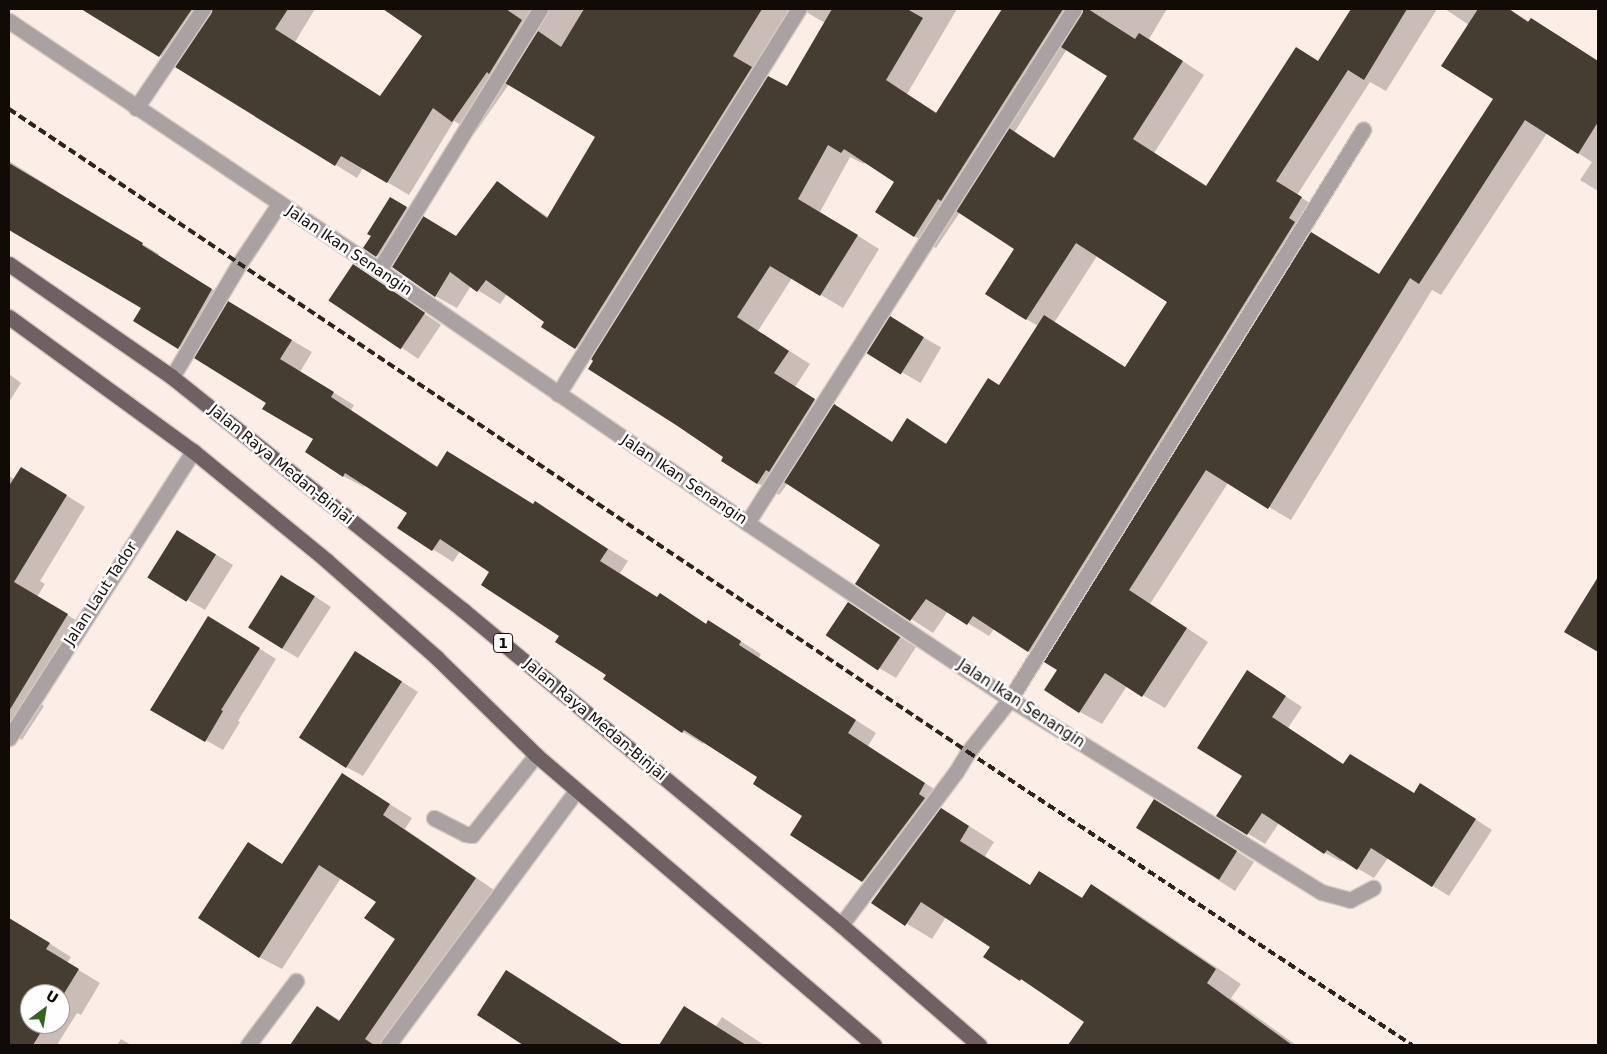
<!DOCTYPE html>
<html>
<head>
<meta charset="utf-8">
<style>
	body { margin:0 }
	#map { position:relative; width:1607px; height:1054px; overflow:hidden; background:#fdede7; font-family:"DejaVu Sans",sans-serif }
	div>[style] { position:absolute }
	.shadow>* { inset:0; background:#0003; transform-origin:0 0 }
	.building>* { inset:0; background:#453d30; transform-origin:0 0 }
	.roads { filter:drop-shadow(1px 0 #d7c9c3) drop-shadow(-1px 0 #d7c9c3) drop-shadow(0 1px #d7c9c3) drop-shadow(0 -1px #d7c9c3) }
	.minor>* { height:15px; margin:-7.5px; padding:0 7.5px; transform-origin:7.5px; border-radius:7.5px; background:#aaa1a3 }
	.major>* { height:15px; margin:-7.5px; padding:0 7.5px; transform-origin:7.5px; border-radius:7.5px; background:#6f6063 }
	.rail>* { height:4px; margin-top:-2px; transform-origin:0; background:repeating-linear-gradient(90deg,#2b2420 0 8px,transparent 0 12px) }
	span { translate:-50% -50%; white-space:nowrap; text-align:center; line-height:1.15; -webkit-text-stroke:5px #fefefe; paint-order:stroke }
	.shield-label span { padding:1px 4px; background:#fefefe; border:1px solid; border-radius:4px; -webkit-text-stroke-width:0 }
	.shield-label { font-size:14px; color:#110b08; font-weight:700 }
	.street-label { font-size:15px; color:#110b08 }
	.frame { position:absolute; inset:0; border:10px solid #110b08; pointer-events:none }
	.north { position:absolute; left:20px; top:984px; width:50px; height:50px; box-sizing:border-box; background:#fefefe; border:1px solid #9f9d9c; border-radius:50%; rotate:31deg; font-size:14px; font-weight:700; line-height:20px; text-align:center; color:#110b08 }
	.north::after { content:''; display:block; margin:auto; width:18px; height:22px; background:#366321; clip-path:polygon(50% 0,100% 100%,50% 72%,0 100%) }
</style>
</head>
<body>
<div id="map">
	<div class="shadow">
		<i style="clip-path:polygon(85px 9px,315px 9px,295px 42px,319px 57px,280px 129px)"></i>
		<i style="clip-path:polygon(evenodd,385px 9px,791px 9px,754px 70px,788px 88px,825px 23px,801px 9px,957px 9px,907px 94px,937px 113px,1005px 9px,1167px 9px,1149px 39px,1204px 75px,1154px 153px,1207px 186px,1297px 48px,1320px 62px,1352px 9px,1437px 9px,1386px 91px,1370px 82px,1297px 195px,1323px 211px,1310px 232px,1380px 275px,1494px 99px,1469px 25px,1445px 9px,1509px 9px,1530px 22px,1531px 20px,1553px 32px,1598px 61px,1598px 191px,1580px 180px,1592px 162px,1547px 133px,1441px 295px,1432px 290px,1291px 520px,1228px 483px,1150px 604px,1208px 642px,1165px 708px,1127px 686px,1102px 724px,1080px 712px,1058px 670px,994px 629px,989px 636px,948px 611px,933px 633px,859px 585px,882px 544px,788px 483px,779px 495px,757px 483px,593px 358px,543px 326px,546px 322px,507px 294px,500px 304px,471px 286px,457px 308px,435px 296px,457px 238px,497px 183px,548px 217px,597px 137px,509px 84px,475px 133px,454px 121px,409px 195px,363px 168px,357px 178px,289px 136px,381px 98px,424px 36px,385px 9px,1067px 49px,1109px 75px,1055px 158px,1014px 133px,1067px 49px,385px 9px,850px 157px,864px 164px,866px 161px,896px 181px,914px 236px,936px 248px,960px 212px,1016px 248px,1026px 319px,1038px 326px,1000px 386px,947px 444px,907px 420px,893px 442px,834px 405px,831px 410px,795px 387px,810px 364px,758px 331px,792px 278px,843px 308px,879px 249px,820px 212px,850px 157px,385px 9px,1097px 256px,1168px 302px,1126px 368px,1054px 323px,1097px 256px)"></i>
		<i style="clip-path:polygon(9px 161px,57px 191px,56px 193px,159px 254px,158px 256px,228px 299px,226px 302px,312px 352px,300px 372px,354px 405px,351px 410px,438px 467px,534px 506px,535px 503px,628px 561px,620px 573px,658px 598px,660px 595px,707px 624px,729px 634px,761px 654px,759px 658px,876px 733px,868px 746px,945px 796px,938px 806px,994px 842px,985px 856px,1031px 886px,1039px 873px,1083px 899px,1092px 885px,1117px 900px,1241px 984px,1231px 998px,1296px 1045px,1070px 1045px,1086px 1021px,985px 956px,991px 946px,946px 917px,932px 939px,873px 903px,881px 891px,863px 881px,804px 815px,759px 777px,704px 741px,703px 744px,683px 732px,608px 675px,491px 572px,460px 551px,453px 562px,399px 528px,409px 513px,365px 485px,364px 487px,343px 476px,314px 439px,267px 402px,179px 347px,143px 308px,9px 230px)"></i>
		<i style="clip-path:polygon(391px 198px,415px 213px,385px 260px,365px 248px)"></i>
		<i style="left:354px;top:266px;width:105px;height:41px;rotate:34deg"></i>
		<i style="left:890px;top:318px;width:59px;height:41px;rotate:30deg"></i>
		<i style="clip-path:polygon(9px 374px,21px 383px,9px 402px)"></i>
		<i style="clip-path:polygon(9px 476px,14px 479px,40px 479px,85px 507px,40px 581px,45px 584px,37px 597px,86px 626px,39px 702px,44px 706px,22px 740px,9px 732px)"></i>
		<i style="clip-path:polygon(194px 541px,233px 565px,205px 610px,149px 577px)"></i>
		<i style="clip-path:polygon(299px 586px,331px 607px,298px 658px,281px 648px)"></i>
		<i style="clip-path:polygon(848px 604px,916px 647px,896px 678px,879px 668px)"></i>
		<i style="clip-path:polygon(226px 628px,276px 659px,238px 721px,240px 722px,223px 750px,152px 709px)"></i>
		<i style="clip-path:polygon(373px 663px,418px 692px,363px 776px,346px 767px)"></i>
		<i style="clip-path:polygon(1264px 682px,1302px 707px,1288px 728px,1344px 765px,1414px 794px,1437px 794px,1492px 830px,1449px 896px,1388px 858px,1374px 878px,1343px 860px,1342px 862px,1325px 853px,1279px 823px,1265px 844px,1217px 815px,1243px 776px)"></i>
		<i style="clip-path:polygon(364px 788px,412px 818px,405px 829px,497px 892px,392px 1045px,292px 1045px,318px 1007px,341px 1021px,397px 939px,377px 901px,341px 878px,282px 969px,259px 957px,248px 844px,284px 865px)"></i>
		<i style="clip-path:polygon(1172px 811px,1254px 862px,1235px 891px,1137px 828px)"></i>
		<i style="clip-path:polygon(evenodd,9px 918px,71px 957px,67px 963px,100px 983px,81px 1015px,77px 1013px,57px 1045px,9px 1045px,9px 918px,30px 994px,60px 994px,60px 1024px,30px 1024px,30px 994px)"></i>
		<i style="clip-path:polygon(506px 971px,527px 983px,623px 1045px,526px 1045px,479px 1015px)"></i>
		<i style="clip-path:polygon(684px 1008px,716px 1026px,722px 1017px,764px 1045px,661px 1045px)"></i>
		<i style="clip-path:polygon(121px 1039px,131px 1045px,117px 1045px)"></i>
	</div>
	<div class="building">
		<i style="clip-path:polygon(81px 9px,192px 9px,159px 57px)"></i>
		<i style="clip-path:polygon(212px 9px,288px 9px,275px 29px,380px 96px,422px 36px,383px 9px,506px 9px,522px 20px,489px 74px,487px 72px,452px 122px,433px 108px,387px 183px,341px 156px,335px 166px,175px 67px)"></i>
		<i style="clip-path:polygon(584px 9px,762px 9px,733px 56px,752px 67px,575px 349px,541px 327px,544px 322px,486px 280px,477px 292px,450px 272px,435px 297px,392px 267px,423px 216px,456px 236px,497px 181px,547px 218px,595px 137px,505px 83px,538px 31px,561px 47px)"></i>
		<i style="clip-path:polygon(832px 9px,907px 9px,923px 18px,886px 80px,936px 113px,1002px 9px,1063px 9px,941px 201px,938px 199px,914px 237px,875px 212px,894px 182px,844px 149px,841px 153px,828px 145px,798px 199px,858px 235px,820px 296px,770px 266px,737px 317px,789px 351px,774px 373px,815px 399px,769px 472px,766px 470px,757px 484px,721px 461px,723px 457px,676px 425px,588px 369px,593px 361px,591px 359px,768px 76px,787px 86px)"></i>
		<i style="clip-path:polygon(1083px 9px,1088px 9px,1135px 39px,1139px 33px,1183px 61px,1133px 139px,1206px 186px,1296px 47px,1318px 61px,1351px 9px,1407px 9px,1364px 80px,1348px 70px,1276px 181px,1302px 197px,1289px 218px,1295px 222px,1028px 652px,973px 616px,967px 625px,926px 599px,910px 621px,858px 586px,855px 584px,880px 545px,784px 482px,834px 404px,892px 442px,907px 418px,946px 444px,988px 378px,999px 385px,1044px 315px,1125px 367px,1167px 302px,1076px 243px,1026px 320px,985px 294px,1014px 249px,956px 211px,1009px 128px,1054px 158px,1107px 76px,1061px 47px)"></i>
		<i style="clip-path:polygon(1478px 9px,1509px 9px,1528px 22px,1531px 18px,1598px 61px,1598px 122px,1578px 154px,1525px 120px,1419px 284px,1410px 278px,1268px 509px,1206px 470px,1129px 590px,1187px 628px,1142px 697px,1105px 673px,1079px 713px,1044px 690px,1057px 670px,1044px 662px,1311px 232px,1379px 274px,1493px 99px,1441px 66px)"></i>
		<i style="clip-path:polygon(9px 163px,143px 243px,142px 245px,212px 289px,178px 349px,133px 321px,141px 308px,9px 230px)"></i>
		<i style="clip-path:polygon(390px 197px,407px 207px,376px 257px,363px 248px,371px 236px,367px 234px)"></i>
		<i style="left:353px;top:264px;width:87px;height:44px;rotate:34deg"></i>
		<i style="clip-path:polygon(228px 301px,292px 340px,280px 359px,334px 392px,331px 397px,437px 467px,447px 451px,533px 504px,535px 501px,608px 549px,600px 561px,657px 597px,660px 593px,706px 624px,708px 620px,741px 641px,739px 645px,856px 720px,848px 733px,925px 783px,919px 794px,925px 798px,862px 882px,790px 835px,802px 816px,753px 784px,757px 777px,684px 730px,682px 733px,603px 679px,606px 675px,555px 642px,559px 636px,481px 585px,489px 572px,440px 539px,432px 551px,397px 528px,407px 513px,345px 473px,343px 477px,305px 452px,313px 439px,262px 409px,266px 403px,194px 358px)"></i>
		<i style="left:890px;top:316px;width:40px;height:44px;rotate:32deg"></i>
		<i style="clip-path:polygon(21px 467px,67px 495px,14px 582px,68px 614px,9px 711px,9px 486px)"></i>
		<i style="left:177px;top:530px;width:46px;height:56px;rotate:32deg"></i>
		<i style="left:281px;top:575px;width:40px;height:62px;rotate:32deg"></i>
		<i style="clip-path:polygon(1598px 577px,1598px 652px,1564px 632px)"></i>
		<i style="left:848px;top:602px;width:63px;height:40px;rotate:34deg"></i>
		<i style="clip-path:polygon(208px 616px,260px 648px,221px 710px,223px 711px,205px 742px,150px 710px)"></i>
		<i style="left:355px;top:651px;width:56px;height:103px;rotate:33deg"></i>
		<i style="clip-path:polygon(1247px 670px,1286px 696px,1272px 717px,1343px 764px,1350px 754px,1414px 793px,1420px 783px,1476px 819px,1432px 887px,1371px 848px,1357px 870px,1327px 850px,1324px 854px,1262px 813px,1247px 835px,1216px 816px,1242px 776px,1197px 748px)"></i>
		<i style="clip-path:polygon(342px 773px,390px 804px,383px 815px,476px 878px,365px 1039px,374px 1045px,290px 1045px,317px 1006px,339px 1021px,395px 939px,364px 918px,376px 902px,319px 865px,259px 958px,198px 918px,248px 842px,282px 864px)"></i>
		<i style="left:1154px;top:799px;width:98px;height:34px;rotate:32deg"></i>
		<i style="clip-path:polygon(941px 808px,969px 826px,960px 841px,1030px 885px,1039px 871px,1082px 898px,1091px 884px,1216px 969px,1207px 983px,1292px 1045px,1068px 1045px,1084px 1022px,1021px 979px,1020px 981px,983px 957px,990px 947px,921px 902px,905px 926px,871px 903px)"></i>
		<i style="clip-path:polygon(9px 918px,50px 943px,46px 949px,79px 969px,60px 1000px,60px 994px,30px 994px,30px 1024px,46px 1024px,33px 1045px,9px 1045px)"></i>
		<i style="clip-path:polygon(506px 970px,623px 1045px,523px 1045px,477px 1015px)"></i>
		<i style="clip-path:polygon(684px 1006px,746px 1045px,659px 1045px)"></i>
	</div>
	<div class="roads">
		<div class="minor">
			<i style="left:9px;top:21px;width:446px;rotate:33.9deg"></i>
			<i style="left:379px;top:270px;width:447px;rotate:34.5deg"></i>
			<i style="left:747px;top:523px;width:316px;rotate:33.8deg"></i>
			<i style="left:1010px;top:699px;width:366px;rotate:31.8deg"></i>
			<i style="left:1321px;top:892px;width:30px;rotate:15deg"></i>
			<i style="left:1350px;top:900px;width:26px;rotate:-28deg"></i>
			<i style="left:136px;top:108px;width:120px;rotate:-55.9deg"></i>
			<i style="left:379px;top:270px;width:307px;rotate:-58.3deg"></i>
			<i style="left:172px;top:377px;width:131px;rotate:-59.3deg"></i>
			<i style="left:239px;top:264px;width:72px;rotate:-56.3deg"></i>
			<i style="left:558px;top:394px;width:454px;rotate:-58deg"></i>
			<i style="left:747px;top:523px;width:609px;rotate:-57.54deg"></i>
			<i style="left:9px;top:738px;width:341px;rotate:-57.3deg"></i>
			<i style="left:434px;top:818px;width:35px;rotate:27deg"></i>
			<i style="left:465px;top:834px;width:7px;rotate:8deg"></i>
			<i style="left:472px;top:835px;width:102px;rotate:-51.3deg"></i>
			<i style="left:841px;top:925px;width:191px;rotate:-53.1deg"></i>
			<i style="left:956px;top:772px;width:23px;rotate:-59deg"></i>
			<i style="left:968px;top:752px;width:68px;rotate:-51.6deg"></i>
			<i style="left:1010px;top:699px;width:670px;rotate:-58.19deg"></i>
			<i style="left:248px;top:1045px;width:80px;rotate:-53.1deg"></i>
			<i style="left:388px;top:1045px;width:317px;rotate:-53.5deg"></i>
		</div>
		<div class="major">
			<i style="left:9px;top:264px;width:198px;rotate:34.7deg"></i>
			<i style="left:172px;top:377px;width:373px;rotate:38.7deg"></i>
			<i style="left:463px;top:610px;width:492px;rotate:39.8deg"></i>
			<i style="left:841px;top:925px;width:183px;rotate:41deg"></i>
			<i style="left:9px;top:317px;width:228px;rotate:36.1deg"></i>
			<i style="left:193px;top:451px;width:172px;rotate:39.3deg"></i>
			<i style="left:326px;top:560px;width:147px;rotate:41.4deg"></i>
			<i style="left:436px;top:657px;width:140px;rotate:44.4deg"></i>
			<i style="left:536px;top:755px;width:445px;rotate:40.6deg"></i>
		</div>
	</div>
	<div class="rail">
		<i style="left:9px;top:109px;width:1155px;rotate:33.84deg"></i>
		<i style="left:968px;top:752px;width:532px;rotate:33.42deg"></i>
	</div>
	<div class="shield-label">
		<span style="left:503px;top:643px">1</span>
	</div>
	<div class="street-label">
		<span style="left:349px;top:251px;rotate:34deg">Jalan Ikan Senangin</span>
		<span style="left:281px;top:465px;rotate:39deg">Jalan Raya Medan-Binjai</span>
		<span style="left:684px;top:480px;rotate:34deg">Jalan Ikan Senangin</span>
		<span style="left:101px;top:594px;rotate:-57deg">Jalan Laut Tador</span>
		<span style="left:1021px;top:704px;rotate:33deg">Jalan Ikan Senangin</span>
		<span style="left:595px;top:720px;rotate:40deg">Jalan Raya Medan-Binjai</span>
	</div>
	<div class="frame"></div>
	<div class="north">U</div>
</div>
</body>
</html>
